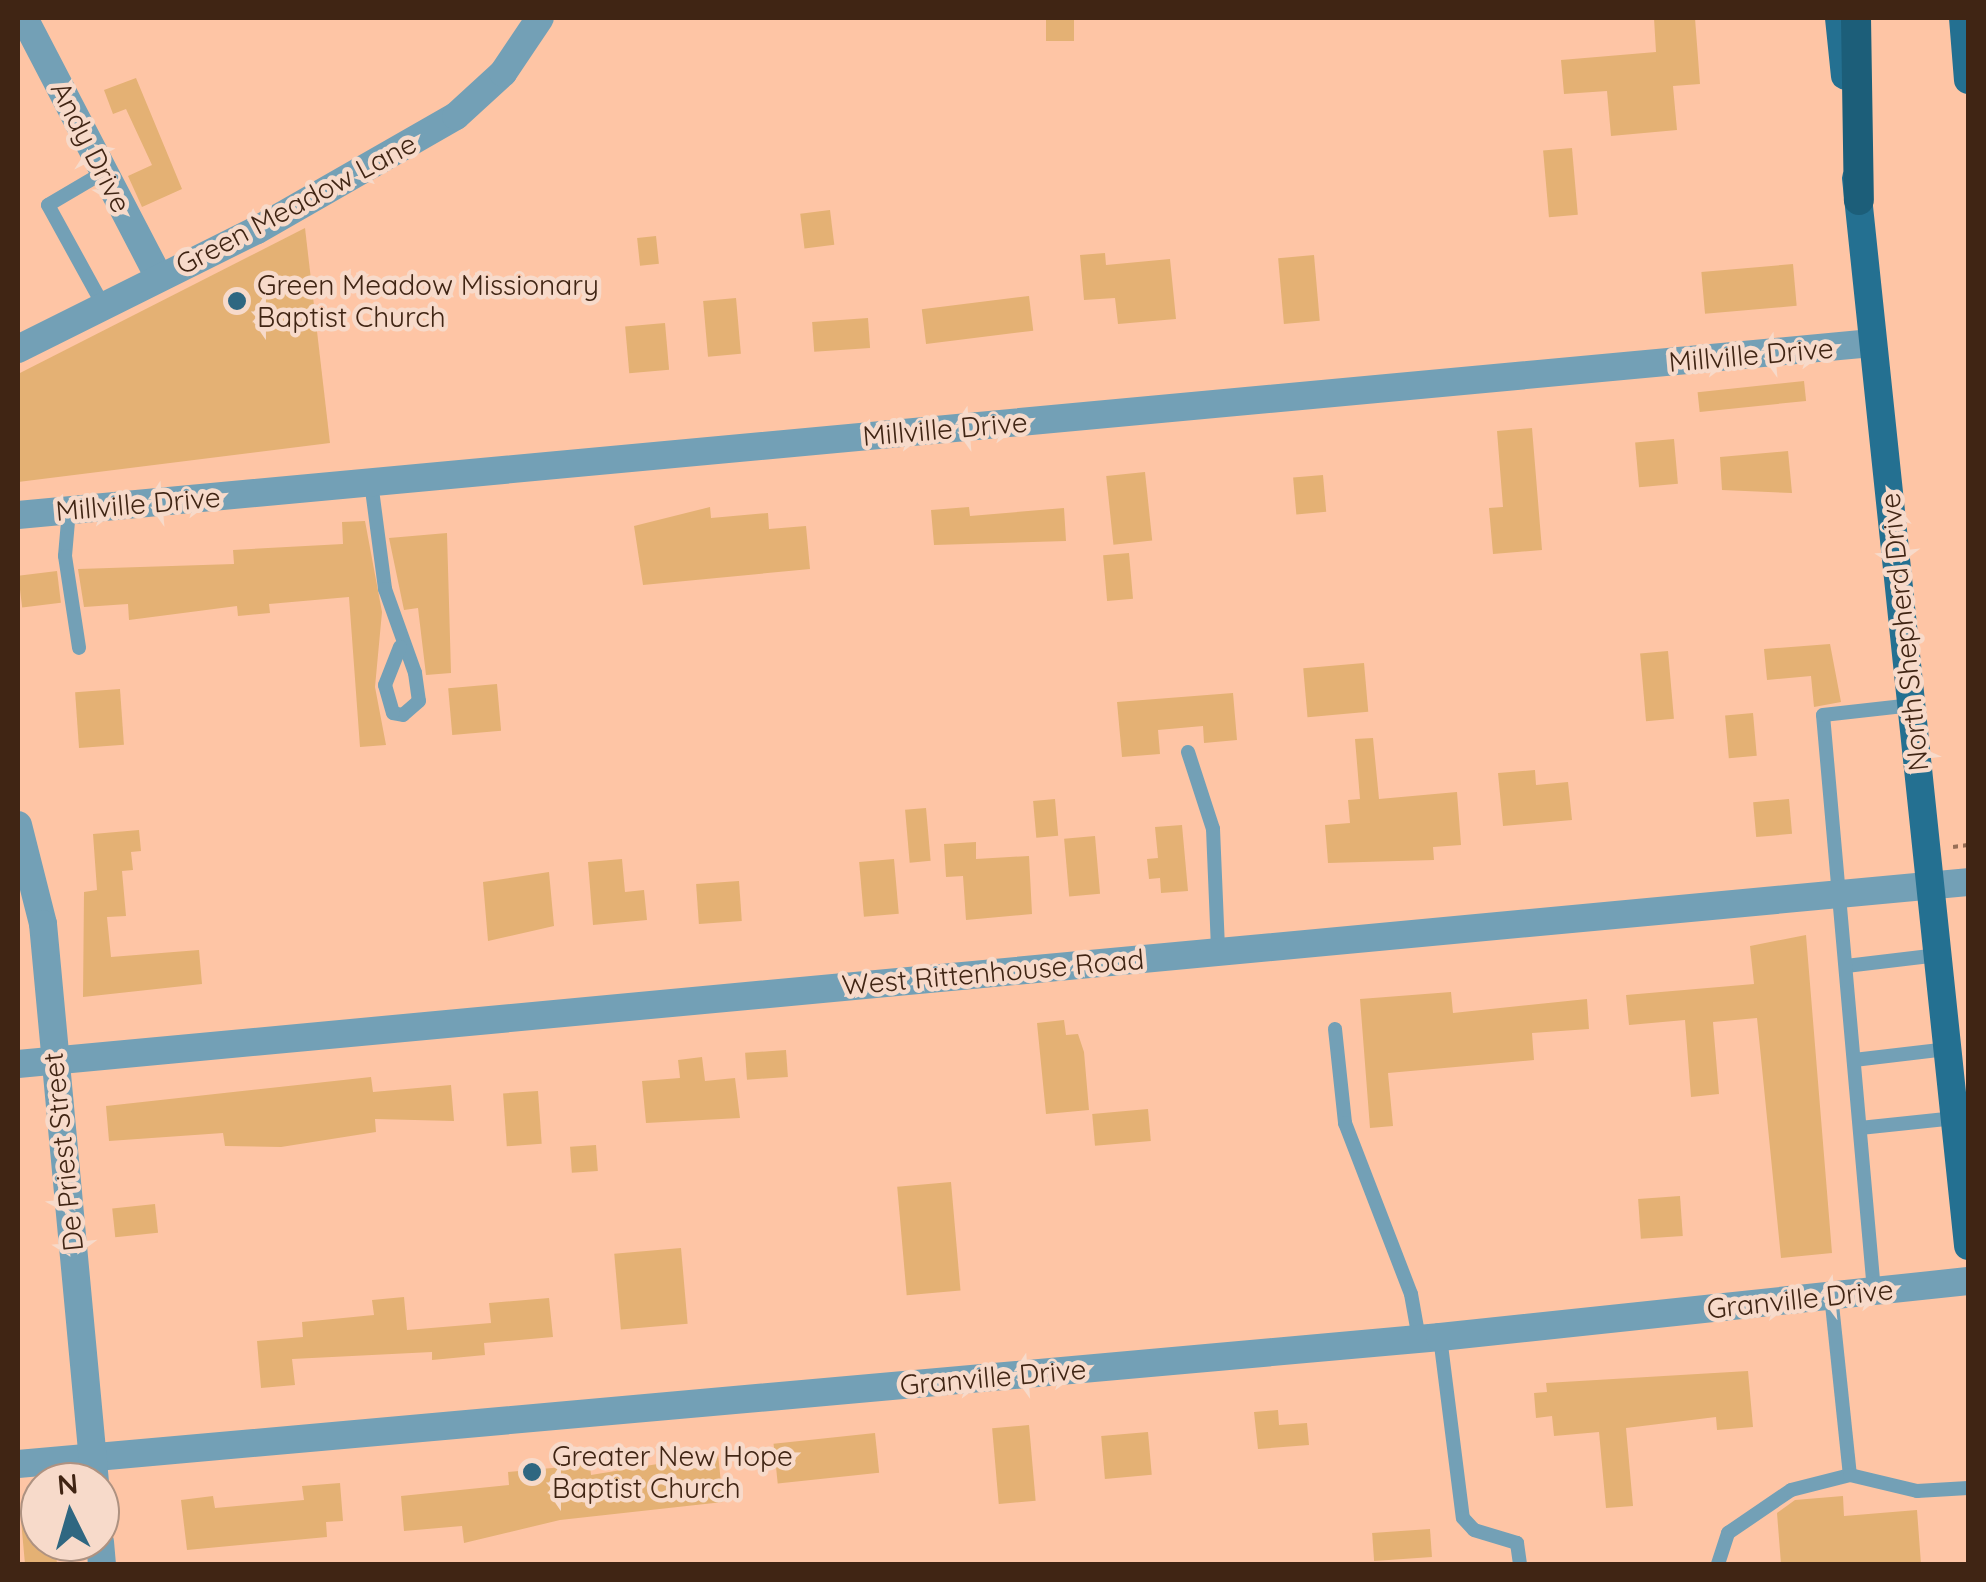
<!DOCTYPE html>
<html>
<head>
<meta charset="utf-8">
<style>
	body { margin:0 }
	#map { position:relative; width:1986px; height:1582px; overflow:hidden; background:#fec5a5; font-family:Quicksand,sans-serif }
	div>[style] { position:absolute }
	.building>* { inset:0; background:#e4b174; transform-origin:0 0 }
	.path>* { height:4px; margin-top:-2px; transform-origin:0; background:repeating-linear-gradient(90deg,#986f57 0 5px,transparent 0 10px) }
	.service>* { height:14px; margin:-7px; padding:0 7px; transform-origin:7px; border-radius:7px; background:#73a0b6 }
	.minor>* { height:28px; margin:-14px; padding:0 14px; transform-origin:14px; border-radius:14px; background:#73a0b6 }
	.tertiary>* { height:28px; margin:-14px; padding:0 14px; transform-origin:14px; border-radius:14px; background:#73a0b6 }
	.primary>* { height:28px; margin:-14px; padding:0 14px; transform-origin:14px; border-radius:14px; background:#247091 }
	.motorway>* { height:30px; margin:-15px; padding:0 15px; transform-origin:15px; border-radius:15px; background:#1c5e79 }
	.dots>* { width:28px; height:28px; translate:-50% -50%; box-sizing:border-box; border:5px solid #f7daca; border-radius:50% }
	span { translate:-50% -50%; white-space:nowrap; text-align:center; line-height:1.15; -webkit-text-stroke:9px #f7daca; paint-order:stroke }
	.street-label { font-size:28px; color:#402514 }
	.poi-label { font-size:28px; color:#402514 }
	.left { translate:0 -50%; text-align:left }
	.frame { position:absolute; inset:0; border:20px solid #402514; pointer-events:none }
	.north { position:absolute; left:20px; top:1462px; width:100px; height:100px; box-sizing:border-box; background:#f7daca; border:2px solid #ae9281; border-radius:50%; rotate:355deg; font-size:28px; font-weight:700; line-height:40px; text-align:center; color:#402514 }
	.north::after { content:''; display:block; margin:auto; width:35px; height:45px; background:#2f6781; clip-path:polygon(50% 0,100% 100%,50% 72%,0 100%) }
</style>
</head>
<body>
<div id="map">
	<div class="building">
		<i style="left:1046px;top:18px;width:28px;height:23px"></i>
		<i style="clip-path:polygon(1654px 18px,1695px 18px,1700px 84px,1673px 86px,1677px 130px,1611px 136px,1607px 91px,1564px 94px,1561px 60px,1656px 52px)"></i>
		<i style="clip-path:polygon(136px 78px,182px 189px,142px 207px,128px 176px,152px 165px,126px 109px,113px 114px,104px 90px)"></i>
		<i style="left:1572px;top:148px;width:67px;height:29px;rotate:85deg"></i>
		<i style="left:830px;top:210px;width:35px;height:30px;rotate:83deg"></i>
		<i style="clip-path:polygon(305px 228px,330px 443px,18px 482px,18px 374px)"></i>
		<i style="left:656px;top:236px;width:28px;height:19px;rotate:84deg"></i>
		<i style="clip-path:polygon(1105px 253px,1106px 265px,1170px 259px,1176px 319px,1118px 324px,1115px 298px,1084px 300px,1080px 255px)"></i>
		<i style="left:1314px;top:255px;width:66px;height:36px;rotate:85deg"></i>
		<i style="left:1793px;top:264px;width:42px;height:92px;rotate:85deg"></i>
		<i style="left:1029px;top:296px;width:35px;height:108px;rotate:83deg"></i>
		<i style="left:736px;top:298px;width:56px;height:33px;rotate:85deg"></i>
		<i style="left:868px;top:318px;width:30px;height:56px;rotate:86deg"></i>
		<i style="left:665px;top:323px;width:47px;height:40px;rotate:85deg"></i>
		<i style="left:1804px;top:381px;width:20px;height:107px;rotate:84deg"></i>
		<i style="clip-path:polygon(1532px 428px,1542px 550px,1493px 554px,1489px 508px,1503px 507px,1497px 431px)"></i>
		<i style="left:1674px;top:439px;width:45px;height:39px;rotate:85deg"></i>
		<i style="clip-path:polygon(1788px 451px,1792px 493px,1722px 490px,1720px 457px)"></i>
		<i style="left:1145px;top:472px;width:69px;height:39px;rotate:84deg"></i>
		<i style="left:1323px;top:475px;width:37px;height:30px;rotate:85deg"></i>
		<i style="clip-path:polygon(710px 507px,711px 518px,768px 513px,769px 529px,806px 526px,810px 569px,643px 585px,634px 526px)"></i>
		<i style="clip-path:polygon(969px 507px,970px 516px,1064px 508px,1066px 541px,934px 545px,931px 510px)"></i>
		<i style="clip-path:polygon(365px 521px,382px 612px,375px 687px,386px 745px,360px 747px,349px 597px,269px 604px,270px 613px,238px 616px,237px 606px,129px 620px,128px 604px,84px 607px,78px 569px,234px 564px,233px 550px,343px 544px,342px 522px)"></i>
		<i style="clip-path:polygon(447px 533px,451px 673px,426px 675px,418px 608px,404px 610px,389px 538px)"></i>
		<i style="left:1129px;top:553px;width:46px;height:26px;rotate:85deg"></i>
		<i style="left:57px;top:571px;width:32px;height:39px;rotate:83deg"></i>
		<i style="clip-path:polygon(1830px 644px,1841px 702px,1814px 707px,1811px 676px,1767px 680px,1764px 649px)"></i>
		<i style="left:1668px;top:651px;width:68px;height:28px;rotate:85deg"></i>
		<i style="left:1364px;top:663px;width:49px;height:61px;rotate:85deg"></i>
		<i style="left:497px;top:684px;width:47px;height:49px;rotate:85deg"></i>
		<i style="left:120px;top:689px;width:56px;height:45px;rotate:86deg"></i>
		<i style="clip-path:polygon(1233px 693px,1237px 740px,1204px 743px,1203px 726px,1158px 730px,1160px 754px,1122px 757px,1117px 702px)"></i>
		<i style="left:1753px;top:713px;width:43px;height:28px;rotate:85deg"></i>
		<i style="clip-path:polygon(1373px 738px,1379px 799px,1457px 792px,1461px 845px,1433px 847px,1434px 860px,1328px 863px,1325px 825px,1350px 823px,1348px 800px,1360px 799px,1355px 739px)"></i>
		<i style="clip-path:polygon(1535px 770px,1536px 785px,1568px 782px,1572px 820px,1503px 826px,1498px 773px)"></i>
		<i style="left:1055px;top:799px;width:37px;height:22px;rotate:85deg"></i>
		<i style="left:1789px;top:799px;width:35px;height:36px;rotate:85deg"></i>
		<i style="left:926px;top:808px;width:53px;height:21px;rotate:85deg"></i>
		<i style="clip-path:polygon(1182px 825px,1188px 891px,1161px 893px,1160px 878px,1149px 879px,1147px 859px,1158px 858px,1155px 827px)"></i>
		<i style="clip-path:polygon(139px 830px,141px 851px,131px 852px,133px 870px,122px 871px,126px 916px,107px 917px,111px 957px,199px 950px,202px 984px,83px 997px,84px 892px,97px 890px,93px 834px)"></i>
		<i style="left:1095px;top:836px;width:58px;height:31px;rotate:85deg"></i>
		<i style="clip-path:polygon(976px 842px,976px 859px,1029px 856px,1032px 914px,966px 920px,963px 876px,946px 877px,944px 844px)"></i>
		<i style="clip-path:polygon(622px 859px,625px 892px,644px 890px,647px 920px,593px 925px,588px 862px)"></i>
		<i style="left:894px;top:859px;width:55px;height:35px;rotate:85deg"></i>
		<i style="clip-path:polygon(549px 872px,554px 926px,488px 941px,483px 882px)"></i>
		<i style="left:739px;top:881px;width:40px;height:43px;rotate:86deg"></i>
		<i style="clip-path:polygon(1806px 935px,1832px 1253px,1781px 1258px,1757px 1018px,1713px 1022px,1719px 1094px,1691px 1097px,1685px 1020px,1629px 1025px,1626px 995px,1754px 984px,1750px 946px)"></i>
		<i style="clip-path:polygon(1451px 992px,1453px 1013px,1587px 999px,1589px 1029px,1532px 1033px,1534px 1060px,1388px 1073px,1393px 1126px,1370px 1128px,1360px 999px)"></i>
		<i style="clip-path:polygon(1064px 1020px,1066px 1035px,1078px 1034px,1084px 1052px,1089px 1110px,1046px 1114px,1037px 1023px)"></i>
		<i style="left:786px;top:1050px;width:27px;height:41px;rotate:86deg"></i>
		<i style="clip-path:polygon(702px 1057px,705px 1081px,735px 1078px,740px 1118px,646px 1123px,642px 1081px,680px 1078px,678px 1060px)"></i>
		<i style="clip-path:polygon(371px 1077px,373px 1092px,451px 1085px,454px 1121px,375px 1119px,376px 1132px,281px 1147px,225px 1146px,223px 1133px,109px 1141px,106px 1106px)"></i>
		<i style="left:538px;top:1091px;width:53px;height:35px;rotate:86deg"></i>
		<i style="left:1148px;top:1109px;width:32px;height:56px;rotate:85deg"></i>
		<i style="left:596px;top:1145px;width:26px;height:26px;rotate:86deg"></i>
		<i style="left:951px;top:1182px;width:109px;height:54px;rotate:85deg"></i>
		<i style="left:1680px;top:1196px;width:40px;height:42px;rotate:86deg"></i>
		<i style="left:155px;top:1204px;width:29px;height:43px;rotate:84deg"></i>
		<i style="left:681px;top:1248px;width:76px;height:67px;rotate:85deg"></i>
		<i style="clip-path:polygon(404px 1297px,407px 1330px,491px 1323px,489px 1303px,549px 1298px,553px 1337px,484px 1343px,485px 1355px,432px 1360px,432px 1352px,292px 1359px,295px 1385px,261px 1388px,257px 1341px,303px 1337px,302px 1322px,374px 1315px,372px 1300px)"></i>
		<i style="clip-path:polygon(1748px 1371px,1753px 1427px,1717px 1430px,1716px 1417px,1626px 1428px,1633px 1506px,1606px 1508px,1599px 1432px,1554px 1436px,1552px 1416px,1536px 1418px,1534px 1393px,1547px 1392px,1546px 1383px)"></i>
		<i style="clip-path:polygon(1278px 1410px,1279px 1425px,1307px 1423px,1309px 1445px,1258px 1449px,1254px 1412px)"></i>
		<i style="left:1029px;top:1425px;width:76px;height:37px;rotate:85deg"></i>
		<i style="left:1148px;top:1432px;width:43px;height:47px;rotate:85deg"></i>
		<i style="left:875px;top:1433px;width:40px;height:102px;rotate:84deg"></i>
		<i style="clip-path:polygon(718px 1454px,723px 1502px,560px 1520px,464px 1543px,462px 1526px,404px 1531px,401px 1496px,509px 1485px,508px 1472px,563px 1467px,562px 1460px,589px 1457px,591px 1475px)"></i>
		<i style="clip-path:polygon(340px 1483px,343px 1521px,326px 1522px,327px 1537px,187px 1550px,181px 1500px,213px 1496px,215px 1508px,304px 1500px,302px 1486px)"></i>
		<i style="clip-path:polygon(1843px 1496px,1844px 1516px,1917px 1510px,1921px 1564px,1781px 1564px,1777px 1513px,1795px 1500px)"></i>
		<i style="clip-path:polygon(40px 1518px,40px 1542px,55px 1542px,57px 1564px,25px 1564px,21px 1520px)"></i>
		<i style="left:1430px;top:1529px;width:28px;height:58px;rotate:86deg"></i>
	</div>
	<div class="path">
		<i style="left:1953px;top:847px;width:15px;rotate:-8deg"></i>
	</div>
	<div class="service">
		<i style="left:103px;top:305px;width:114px;rotate:-118.8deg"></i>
		<i style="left:48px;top:205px;width:65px;rotate:-30.5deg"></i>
		<i style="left:371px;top:482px;width:108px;rotate:82.5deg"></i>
		<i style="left:385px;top:589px;width:89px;rotate:70.3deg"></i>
		<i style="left:415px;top:673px;width:28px;rotate:82deg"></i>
		<i style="left:419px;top:701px;width:21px;rotate:139deg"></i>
		<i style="left:403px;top:715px;width:10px;rotate:-169deg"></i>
		<i style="left:393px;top:713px;width:29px;rotate:-106deg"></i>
		<i style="left:385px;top:685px;width:41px;rotate:-68.5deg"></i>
		<i style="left:69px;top:510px;width:46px;rotate:95deg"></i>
		<i style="left:65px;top:556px;width:93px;rotate:81.3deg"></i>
		<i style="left:1188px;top:752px;width:81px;rotate:72deg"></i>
		<i style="left:1213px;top:829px;width:121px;rotate:87.6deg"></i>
		<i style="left:1846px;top:966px;width:93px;rotate:-6.8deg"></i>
		<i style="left:1335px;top:1029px;width:95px;rotate:83.9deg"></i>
		<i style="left:1345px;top:1123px;width:183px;rotate:68.9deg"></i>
		<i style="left:1411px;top:1294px;width:46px;rotate:79.9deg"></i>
		<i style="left:1854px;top:1060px;width:95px;rotate:-6.7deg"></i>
		<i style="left:1860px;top:1128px;width:96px;rotate:-6deg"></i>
		<i style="left:1874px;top:1291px;width:578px;rotate:-95.06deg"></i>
		<i style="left:1823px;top:715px;width:90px;rotate:-6.4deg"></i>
		<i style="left:1831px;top:1295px;width:181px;rotate:84deg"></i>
		<i style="left:1440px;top:1337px;width:182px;rotate:82.8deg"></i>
		<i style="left:1463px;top:1518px;width:16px;rotate:47deg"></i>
		<i style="left:1474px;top:1530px;width:45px;rotate:16.8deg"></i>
		<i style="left:1517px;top:1543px;width:21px;rotate:82deg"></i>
		<i style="left:1718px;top:1564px;width:33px;rotate:-72deg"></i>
		<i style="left:1728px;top:1533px;width:76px;rotate:-34.3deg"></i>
		<i style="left:1791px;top:1490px;width:61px;rotate:-14.3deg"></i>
		<i style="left:1850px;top:1475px;width:69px;rotate:13.4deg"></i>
		<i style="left:1917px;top:1491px;width:51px;rotate:-3.4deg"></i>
	</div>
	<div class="minor">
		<i style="left:24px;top:18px;width:292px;rotate:62.5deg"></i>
		<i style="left:18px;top:349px;width:267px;rotate:-26.5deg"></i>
		<i style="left:257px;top:230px;width:229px;rotate:-29.8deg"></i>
		<i style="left:456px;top:116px;width:64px;rotate:-42.5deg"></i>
		<i style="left:503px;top:73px;width:66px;rotate:-56.1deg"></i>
		<i style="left:18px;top:515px;width:1862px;rotate:-5.3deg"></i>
		<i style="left:18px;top:1064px;width:1958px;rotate:-5.33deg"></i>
		<i style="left:18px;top:1464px;width:1428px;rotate:-5.1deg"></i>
		<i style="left:1440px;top:1337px;width:531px;rotate:-6.05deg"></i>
	</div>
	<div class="tertiary">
		<i style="left:18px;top:825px;width:102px;rotate:75.8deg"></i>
		<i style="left:43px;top:924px;width:560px;rotate:84.68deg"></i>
		<i style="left:100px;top:1542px;width:22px;rotate:85deg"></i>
	</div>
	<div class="primary">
		<i style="left:1839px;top:18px;width:58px;rotate:84.1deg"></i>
		<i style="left:1963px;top:18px;width:62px;rotate:85.4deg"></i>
		<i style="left:1856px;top:178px;width:1074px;rotate:84.01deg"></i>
	</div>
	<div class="motorway">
		<i style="left:1856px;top:18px;width:182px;rotate:89.1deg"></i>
	</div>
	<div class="dots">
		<i style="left:237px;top:301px;background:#2f6781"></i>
		<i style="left:532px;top:1472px;background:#2f6781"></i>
	</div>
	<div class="street-label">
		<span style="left:91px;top:147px;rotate:63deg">Andy Drive</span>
		<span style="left:296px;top:204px;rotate:-28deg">Green Meadow Lane</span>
		<span style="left:1751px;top:355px;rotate:-5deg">Millville Drive</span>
		<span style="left:945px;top:429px;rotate:-5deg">Millville Drive</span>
		<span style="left:138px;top:504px;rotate:-5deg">Millville Drive</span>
		<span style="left:1904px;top:632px;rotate:-96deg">North Shepherd Drive</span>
		<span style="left:993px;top:972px;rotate:-5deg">West Rittenhouse Road</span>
		<span style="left:63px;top:1152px;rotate:-96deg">De Priest Street</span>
		<span style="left:1800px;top:1299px;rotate:-6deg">Granville Drive</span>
		<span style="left:993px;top:1377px;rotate:-5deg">Granville Drive</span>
	</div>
	<div class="poi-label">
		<span class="left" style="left:257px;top:301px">Green Meadow Missionary<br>Baptist Church</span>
		<span class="left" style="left:552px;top:1472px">Greater New Hope<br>Baptist Church</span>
	</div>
	<div class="frame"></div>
	<div class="north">N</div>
</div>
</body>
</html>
